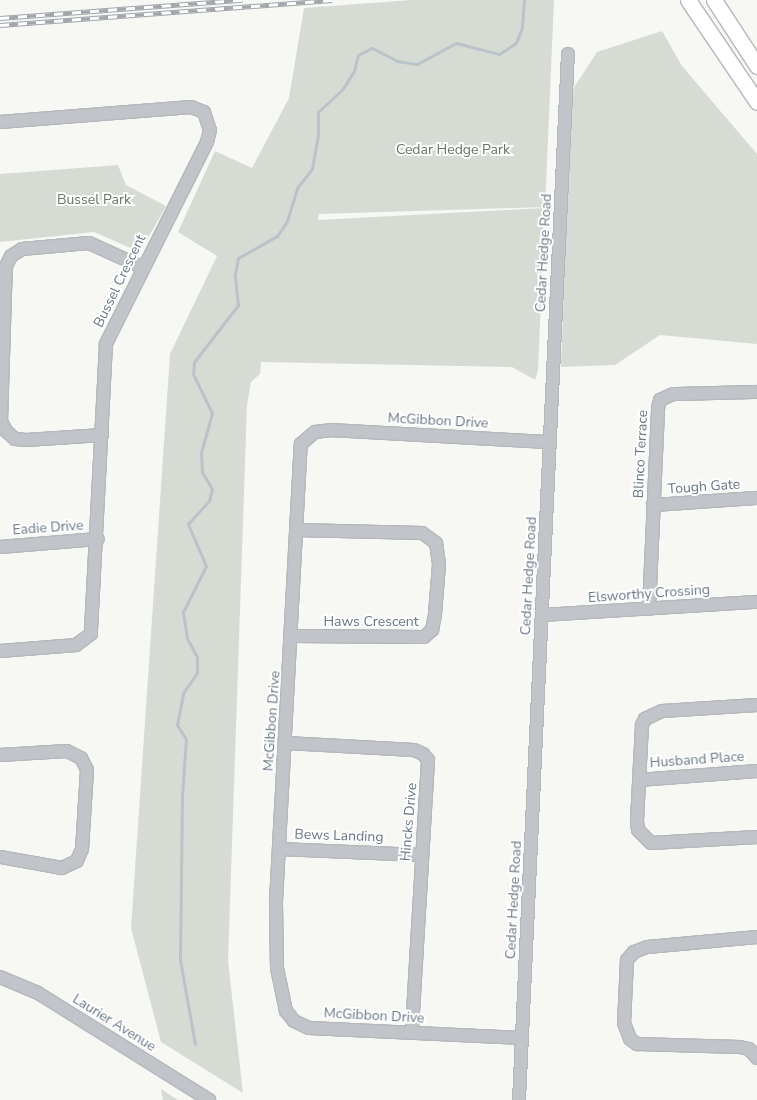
<!DOCTYPE html>
<html>
<head>
<meta charset="utf-8">
<style>
	body { margin:0 }
	#map { position:relative; width:757px; height:1100px; overflow:hidden; background:#f7f7f4; font-family:"Nunito Sans",sans-serif }
	div>[style] { position:absolute }
	.green>* { inset:0; background:#d6dcd4 }
	.stream>* { height:3px; margin:-1.5px; padding:0 1.5px; transform-origin:1.5px; border-radius:1.5px; background:#bac3c9 }
	.roads { filter:drop-shadow(1px 0 #b4b8bc) drop-shadow(-1px 0 #b4b8bc) drop-shadow(0 1px #b4b8bc) drop-shadow(0 -1px #b4b8bc) }
	.minor>* { height:12px; margin:-6px; padding:0 6px; transform-origin:6px; border-radius:6px; background:#c1c4c8 }
	.major>* { height:15px; margin:-7.5px; padding:0 7.5px; transform-origin:7.5px; border-radius:7.5px; background:#fff }
	.rail>* { height:4.5px; margin-top:-2.25px; transform-origin:0; background:repeating-linear-gradient(90deg,#fff 0 9px,#a0a6ac 0 18px); box-sizing:border-box; border-block:1px solid #a0a6ac }
	span { translate:-50% -50%; white-space:nowrap; text-align:center; line-height:1.15; -webkit-text-stroke:4px #fff; paint-order:stroke }
	.park-label { font-size:14px; color:#657762 }
	.street-label { font-size:14px; color:#677684 }
</style>
</head>
<body>
<div id="map">
	<div class="green">
		<i style="clip-path:polygon(412px 0,554px 0,545px 207px,319px 214px,318px 220px,545px 208px,538px 370px,535px 380px,512px 367px,261px 362px,260px 374px,251px 382px,247px 405px,228px 961px,243px 1093px,161px 1042px,131px 928px,170px 354px,217px 256px,178px 232px,215px 151px,252px 168px,289px 98px,304px 8px)"></i>
		<i style="clip-path:polygon(662px 31px,682px 66px,757px 154px,757px 344px,660px 335px,615px 365px,561px 367px,571px 92px,597px 52px)"></i>
		<i style="clip-path:polygon(118px 165px,126px 185px,166px 206px,140px 252px,94px 232px,0 242px,0 174px)"></i>
		<i style="clip-path:polygon(161px 1089px,178px 1100px,163px 1100px)"></i>
	</div>
	<div class="stream">
		<i style="left:195px;top:1044px;width:85px;rotate:-100.1deg"></i>
		<i style="left:180px;top:960px;width:164px;rotate:-89.3deg"></i>
		<i style="left:182px;top:796px;width:57px;rotate:-86deg"></i>
		<i style="left:186px;top:739px;width:17px;rotate:-123deg"></i>
		<i style="left:177px;top:725px;width:33px;rotate:-79deg"></i>
		<i style="left:183px;top:693px;width:24px;rotate:-55deg"></i>
		<i style="left:197px;top:673px;width:16px;rotate:-90deg"></i>
		<i style="left:197px;top:657px;width:21px;rotate:-118deg"></i>
		<i style="left:187px;top:638px;width:26px;rotate:-99deg"></i>
		<i style="left:183px;top:612px;width:51px;rotate:-63.4deg"></i>
		<i style="left:206px;top:566px;width:46px;rotate:-113.2deg"></i>
		<i style="left:188px;top:524px;width:31px;rotate:-48deg"></i>
		<i style="left:209px;top:501px;width:12px;rotate:-76deg"></i>
		<i style="left:212px;top:489px;width:20px;rotate:-120deg"></i>
		<i style="left:202px;top:472px;width:19px;rotate:-93deg"></i>
		<i style="left:201px;top:453px;width:41px;rotate:-74.6deg"></i>
		<i style="left:212px;top:413px;width:43px;rotate:-116deg"></i>
		<i style="left:193px;top:374px;width:12px;rotate:-85deg"></i>
		<i style="left:194px;top:362px;width:72px;rotate:-52.3deg"></i>
		<i style="left:238px;top:305px;width:31px;rotate:-96deg"></i>
		<i style="left:235px;top:274px;width:16px;rotate:-79deg"></i>
		<i style="left:238px;top:258px;width:45px;rotate:-29.4deg"></i>
		<i style="left:277px;top:236px;width:18px;rotate:-56deg"></i>
		<i style="left:287px;top:221px;width:34px;rotate:-73deg"></i>
		<i style="left:297px;top:188px;width:24px;rotate:-52deg"></i>
		<i style="left:312px;top:169px;width:35px;rotate:-80deg"></i>
		<i style="left:318px;top:135px;width:23px;rotate:-90deg"></i>
		<i style="left:318px;top:112px;width:33px;rotate:-43deg"></i>
		<i style="left:342px;top:90px;width:22px;rotate:-58deg"></i>
		<i style="left:354px;top:71px;width:16px;rotate:-76deg"></i>
		<i style="left:358px;top:55px;width:16px;rotate:-27deg"></i>
		<i style="left:372px;top:48px;width:28px;rotate:27deg"></i>
		<i style="left:397px;top:61px;width:20px;rotate:9deg"></i>
		<i style="left:417px;top:64px;width:44px;rotate:-28.3deg"></i>
		<i style="left:456px;top:43px;width:44px;rotate:14.3deg"></i>
		<i style="left:499px;top:54px;width:20px;rotate:-33deg"></i>
		<i style="left:516px;top:43px;width:17px;rotate:-69deg"></i>
		<i style="left:522px;top:27px;width:27px;rotate:-86deg"></i>
	</div>
	<div class="roads">
		<div class="minor">
			<i style="left:0;top:122px;width:192px;rotate:-4.5deg"></i>
			<i style="left:191px;top:107px;width:14px;rotate:21deg"></i>
			<i style="left:204px;top:112px;width:19px;rotate:72deg"></i>
			<i style="left:210px;top:130px;width:12px;rotate:104deg"></i>
			<i style="left:207px;top:142px;width:226px;rotate:116.6deg"></i>
			<i style="left:106px;top:344px;width:290px;rotate:93deg"></i>
			<i style="left:91px;top:634px;width:19px;rotate:144deg"></i>
			<i style="left:76px;top:645px;width:76px;rotate:175.5deg"></i>
			<i style="left:102px;top:435px;width:76px;rotate:176.2deg"></i>
			<i style="left:26px;top:440px;width:11px;rotate:-175deg"></i>
			<i style="left:15px;top:439px;width:12px;rotate:-138deg"></i>
			<i style="left:6px;top:431px;width:11px;rotate:-117deg"></i>
			<i style="left:1px;top:421px;width:155px;rotate:-88.2deg"></i>
			<i style="left:6px;top:266px;width:11px;rotate:-63deg"></i>
			<i style="left:11px;top:256px;width:13px;rotate:-32deg"></i>
			<i style="left:22px;top:249px;width:67px;rotate:-5.1deg"></i>
			<i style="left:89px;top:243px;width:58px;rotate:24.4deg"></i>
			<i style="left:653px;top:505px;width:104px;rotate:-3.9deg"></i>
			<i style="left:0;top:547px;width:98px;rotate:-4.7deg"></i>
			<i style="left:649px;top:609px;width:201px;rotate:-87.4deg"></i>
			<i style="left:658px;top:408px;width:8px;rotate:-76deg"></i>
			<i style="left:660px;top:400px;width:14px;rotate:-25deg"></i>
			<i style="left:673px;top:394px;width:84px;rotate:-1.4deg"></i>
			<i style="left:542px;top:615px;width:215px;rotate:-3.5deg"></i>
			<i style="left:293px;top:636px;width:131px;rotate:0.4deg"></i>
			<i style="left:424px;top:637px;width:11px;rotate:-41deg"></i>
			<i style="left:432px;top:630px;width:16px;rotate:-79deg"></i>
			<i style="left:435px;top:614px;width:50px;rotate:-85.4deg"></i>
			<i style="left:439px;top:564px;width:21px;rotate:-98deg"></i>
			<i style="left:436px;top:543px;width:17px;rotate:-144deg"></i>
			<i style="left:422px;top:533px;width:125px;rotate:-178.6deg"></i>
			<i style="left:757px;top:705px;width:95px;rotate:176.4deg"></i>
			<i style="left:662px;top:711px;width:19px;rotate:155deg"></i>
			<i style="left:645px;top:719px;width:7px;rotate:117deg"></i>
			<i style="left:642px;top:725px;width:96px;rotate:93deg"></i>
			<i style="left:637px;top:821px;width:9px;rotate:84deg"></i>
			<i style="left:638px;top:830px;width:18px;rotate:45deg"></i>
			<i style="left:651px;top:843px;width:106px;rotate:-3.2deg"></i>
			<i style="left:286px;top:743px;width:128px;rotate:3.1deg"></i>
			<i style="left:414px;top:750px;width:10px;rotate:24deg"></i>
			<i style="left:423px;top:754px;width:8px;rotate:50deg"></i>
			<i style="left:428px;top:760px;width:273px;rotate:93.4deg"></i>
			<i style="left:0;top:755px;width:67px;rotate:-3.4deg"></i>
			<i style="left:67px;top:751px;width:16px;rotate:27deg"></i>
			<i style="left:81px;top:758px;width:13px;rotate:63deg"></i>
			<i style="left:87px;top:770px;width:79px;rotate:93.6deg"></i>
			<i style="left:82px;top:849px;width:13px;rotate:113deg"></i>
			<i style="left:77px;top:861px;width:17px;rotate:155deg"></i>
			<i style="left:62px;top:868px;width:63px;rotate:-169.9deg"></i>
			<i style="left:639px;top:780px;width:118px;rotate:-4.4deg"></i>
			<i style="left:279px;top:849px;width:142px;rotate:2.4deg"></i>
			<i style="left:757px;top:937px;width:110px;rotate:174.8deg"></i>
			<i style="left:647px;top:947px;width:14px;rotate:159deg"></i>
			<i style="left:634px;top:952px;width:11px;rotate:131deg"></i>
			<i style="left:627px;top:960px;width:63px;rotate:92.7deg"></i>
			<i style="left:624px;top:1023px;width:17px;rotate:69deg"></i>
			<i style="left:630px;top:1039px;width:9px;rotate:36deg"></i>
			<i style="left:637px;top:1044px;width:103px;rotate:1.7deg"></i>
			<i style="left:740px;top:1047px;width:9px;rotate:13deg"></i>
			<i style="left:749px;top:1049px;width:12px;rotate:48deg"></i>
			<i style="left:0;top:977px;width:41px;rotate:22.8deg"></i>
			<i style="left:38px;top:993px;width:202px;rotate:32deg"></i>
			<i style="left:522px;top:1038px;width:213px;rotate:-177.3deg"></i>
			<i style="left:309px;top:1028px;width:17px;rotate:-155deg"></i>
			<i style="left:294px;top:1021px;width:13px;rotate:-129deg"></i>
			<i style="left:286px;top:1011px;width:44px;rotate:-101.8deg"></i>
			<i style="left:277px;top:968px;width:67px;rotate:-90.9deg"></i>
			<i style="left:276px;top:901px;width:458px;rotate:-86.9deg"></i>
			<i style="left:301px;top:444px;width:18px;rotate:-41deg"></i>
			<i style="left:315px;top:432px;width:17px;rotate:-7deg"></i>
			<i style="left:332px;top:430px;width:218px;rotate:3.2deg"></i>
			<i style="left:519px;top:1100px;width:1047px;rotate:-87.32deg"></i>
		</div>
		<div class="major">
			<i style="left:688px;top:0;width:123px;rotate:55.9deg"></i>
			<i style="left:714px;top:0;width:79px;rotate:56.9deg"></i>
		</div>
	</div>
	<div class="rail">
		<i style="left:0;top:18px;width:243px;rotate:-4.3deg"></i>
		<i style="left:0;top:25px;width:333px;rotate:-4.3deg"></i>
	</div>
	<div class="park-label">
		<span style="left:453px;top:150px">Cedar Hedge Park</span>
		<span style="left:94px;top:200px">Bussel Park</span>
	</div>
	<div class="street-label">
		<span style="left:544px;top:253px;rotate:-87deg">Cedar Hedge Road</span>
		<span style="left:120px;top:281px;rotate:-64deg">Bussel Crescent</span>
		<span style="left:438px;top:421px;rotate:3deg">McGibbon Drive</span>
		<span style="left:641px;top:454px;rotate:-87deg">Blinco Terrace</span>
		<span style="left:704px;top:487px;rotate:-4deg">Tough Gate</span>
		<span style="left:48px;top:528px;rotate:-4deg">Eadie Drive</span>
		<span style="left:529px;top:576px;rotate:-87deg">Cedar Hedge Road</span>
		<span style="left:649px;top:594px;rotate:-4deg">Elsworthy Crossing</span>
		<span style="left:371px;top:622px">Haws Crescent</span>
		<span style="left:272px;top:721px;rotate:-86deg">McGibbon Drive</span>
		<span style="left:697px;top:760px;rotate:-4deg">Husband Place</span>
		<span style="left:409px;top:822px;rotate:-85deg">Hincks Drive</span>
		<span style="left:339px;top:836px;rotate:2deg">Bews Landing</span>
		<span style="left:514px;top:900px;rotate:-87deg">Cedar Hedge Road</span>
		<span style="left:374px;top:1016px;rotate:3deg">McGibbon Drive</span>
		<span style="left:114px;top:1023px;rotate:32deg">Laurier Avenue</span>
	</div>
</div>
</body>
</html>
